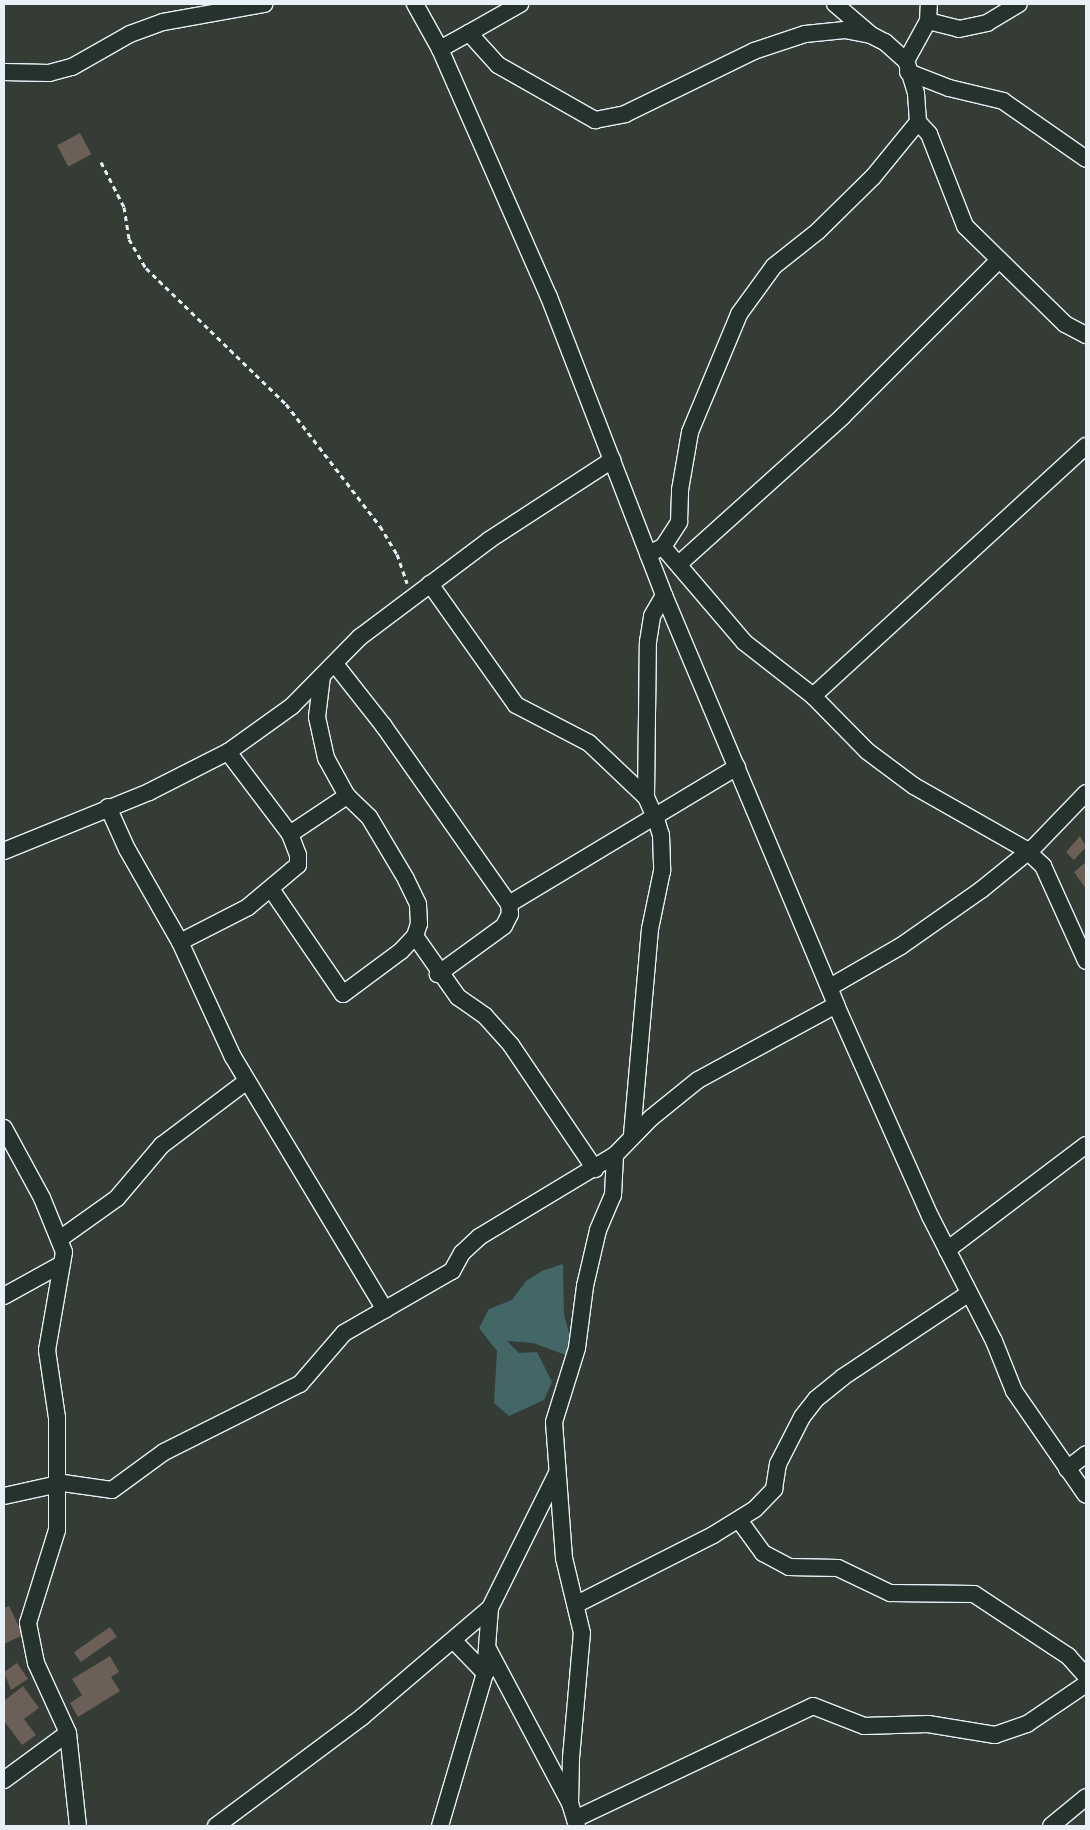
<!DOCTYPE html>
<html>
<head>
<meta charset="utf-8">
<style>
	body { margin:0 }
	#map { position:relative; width:1090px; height:1830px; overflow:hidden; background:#343c35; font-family:Itim,sans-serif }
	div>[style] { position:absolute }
	.water>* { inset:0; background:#426766 }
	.building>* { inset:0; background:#6b5f57; transform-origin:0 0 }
	.path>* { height:3px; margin-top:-1.5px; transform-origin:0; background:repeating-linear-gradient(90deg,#e8f1f8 0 5px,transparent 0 9px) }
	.roads { filter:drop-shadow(1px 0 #e8f1f8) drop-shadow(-1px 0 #e8f1f8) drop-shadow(0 1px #e8f1f8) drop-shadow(0 -1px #e8f1f8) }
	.minor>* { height:16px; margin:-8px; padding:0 8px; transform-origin:8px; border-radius:8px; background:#26332d }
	span { translate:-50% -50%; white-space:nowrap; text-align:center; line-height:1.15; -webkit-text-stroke:4px #26332d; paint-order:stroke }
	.frame { position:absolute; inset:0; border:5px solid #e8f1f8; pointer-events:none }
</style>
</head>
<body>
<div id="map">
	<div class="water">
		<i style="clip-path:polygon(563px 1264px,564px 1315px,570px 1336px,566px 1355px,533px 1343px,507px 1341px,519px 1353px,537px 1352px,552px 1382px,544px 1400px,509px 1416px,494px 1403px,497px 1351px,479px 1328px,489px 1309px,512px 1300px,526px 1281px,542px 1271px)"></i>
	</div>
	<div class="building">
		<i style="left:80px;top:133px;width:24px;height:26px;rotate:62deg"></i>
		<i style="clip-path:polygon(1080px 836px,1086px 847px,1074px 860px,1066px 852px)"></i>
		<i style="clip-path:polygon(1086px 862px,1086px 889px,1074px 872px)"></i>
		<i style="clip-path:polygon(9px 1606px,23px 1635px,4px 1644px,4px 1608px)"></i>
		<i style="left:110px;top:1627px;width:12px;height:44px;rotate:55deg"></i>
		<i style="clip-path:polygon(110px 1656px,119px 1672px,111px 1677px,120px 1691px,78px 1717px,70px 1703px,82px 1695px,72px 1679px)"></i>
		<i style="clip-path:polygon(17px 1663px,28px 1679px,11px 1690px,4px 1672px)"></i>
		<i style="clip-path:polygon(23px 1686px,39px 1708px,24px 1719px,36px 1735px,22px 1745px,4px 1721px,4px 1701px)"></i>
	</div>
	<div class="path">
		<i style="left:101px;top:162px;width:51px;rotate:62.9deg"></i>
		<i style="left:124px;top:207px;width:32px;rotate:81deg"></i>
		<i style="left:129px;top:239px;width:34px;rotate:60deg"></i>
		<i style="left:146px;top:268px;width:195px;rotate:44.2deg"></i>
		<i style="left:286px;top:404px;width:154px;rotate:52.4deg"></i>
		<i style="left:380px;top:526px;width:33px;rotate:59deg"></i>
		<i style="left:397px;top:554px;width:31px;rotate:71deg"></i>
	</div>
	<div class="roads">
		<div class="minor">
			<i style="left:415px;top:4px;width:51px;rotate:60.9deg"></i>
			<i style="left:440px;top:49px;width:271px;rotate:66.3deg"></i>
			<i style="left:549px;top:297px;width:319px;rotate:68.9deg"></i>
			<i style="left:664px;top:595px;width:445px;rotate:67.2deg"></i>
			<i style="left:836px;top:1005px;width:231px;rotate:66deg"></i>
			<i style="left:930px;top:1216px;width:140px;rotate:62.9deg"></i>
			<i style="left:994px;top:1341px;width:54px;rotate:68.2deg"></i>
			<i style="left:1014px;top:1391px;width:126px;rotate:55.3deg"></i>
			<i style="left:835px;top:4px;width:45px;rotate:40.5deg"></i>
			<i style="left:928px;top:21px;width:32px;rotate:14deg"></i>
			<i style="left:959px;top:29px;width:29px;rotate:-12deg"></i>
			<i style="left:987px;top:23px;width:37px;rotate:-31deg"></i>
			<i style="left:469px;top:33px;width:59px;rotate:-29.6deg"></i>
			<i style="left:440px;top:49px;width:33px;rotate:-29deg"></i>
			<i style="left:469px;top:33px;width:43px;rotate:47.8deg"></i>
			<i style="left:498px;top:65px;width:112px;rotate:29.6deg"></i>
			<i style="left:595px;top:120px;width:31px;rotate:-11deg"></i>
			<i style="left:625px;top:114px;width:144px;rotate:-26deg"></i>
			<i style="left:754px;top:51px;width:54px;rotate:-18.4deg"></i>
			<i style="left:805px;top:34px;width:40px;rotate:-5.7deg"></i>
			<i style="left:845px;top:30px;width:26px;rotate:11deg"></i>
			<i style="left:871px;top:35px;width:16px;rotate:27deg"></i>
			<i style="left:885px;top:42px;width:28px;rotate:42deg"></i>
			<i style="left:4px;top:72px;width:45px;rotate:1.3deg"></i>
			<i style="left:49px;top:73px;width:24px;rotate:-15deg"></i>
			<i style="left:72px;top:67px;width:67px;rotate:-29.6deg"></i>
			<i style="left:130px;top:34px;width:35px;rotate:-20deg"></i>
			<i style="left:163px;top:22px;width:103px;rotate:-10.1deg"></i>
			<i style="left:908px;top:72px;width:44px;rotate:21.3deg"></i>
			<i style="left:949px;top:88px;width:56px;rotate:13.5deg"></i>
			<i style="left:1003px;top:101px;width:101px;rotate:34.9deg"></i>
			<i style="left:918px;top:122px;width:16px;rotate:47deg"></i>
			<i style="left:929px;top:134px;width:99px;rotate:68.6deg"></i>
			<i style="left:965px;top:226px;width:140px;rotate:44.4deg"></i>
			<i style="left:1065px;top:324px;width:24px;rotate:28deg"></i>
			<i style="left:663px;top:547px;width:125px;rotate:49.5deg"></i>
			<i style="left:744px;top:642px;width:88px;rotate:38deg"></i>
			<i style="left:813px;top:696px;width:77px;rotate:45.5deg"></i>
			<i style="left:867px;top:751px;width:59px;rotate:36.7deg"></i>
			<i style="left:914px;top:786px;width:128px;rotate:29.6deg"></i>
			<i style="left:1025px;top:849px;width:25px;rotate:43deg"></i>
			<i style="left:1043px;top:866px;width:104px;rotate:65.6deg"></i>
			<i style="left:648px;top:554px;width:17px;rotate:-25deg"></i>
			<i style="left:663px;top:547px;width:30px;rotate:-57deg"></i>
			<i style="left:679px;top:522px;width:32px;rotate:-88deg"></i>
			<i style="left:680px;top:490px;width:59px;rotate:-80.2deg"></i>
			<i style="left:690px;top:432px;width:128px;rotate:-67.4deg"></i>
			<i style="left:739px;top:314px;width:59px;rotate:-53.9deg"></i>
			<i style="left:774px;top:266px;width:56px;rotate:-38.5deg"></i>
			<i style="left:818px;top:231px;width:77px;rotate:-44.5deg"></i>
			<i style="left:873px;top:177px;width:71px;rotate:-50.7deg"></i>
			<i style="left:918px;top:122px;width:29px;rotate:-94deg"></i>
			<i style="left:916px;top:93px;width:34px;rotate:-107deg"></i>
			<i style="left:906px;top:61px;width:46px;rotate:-61.2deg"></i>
			<i style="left:928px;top:21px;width:17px;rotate:-87deg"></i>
			<i style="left:680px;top:563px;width:219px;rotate:-42deg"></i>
			<i style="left:843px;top:416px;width:219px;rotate:-45deg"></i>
			<i style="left:430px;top:584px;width:148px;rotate:54.6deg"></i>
			<i style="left:516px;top:705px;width:82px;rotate:27.5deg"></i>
			<i style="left:589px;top:743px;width:79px;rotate:43.5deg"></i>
			<i style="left:646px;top:797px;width:24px;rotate:66deg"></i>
			<i style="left:656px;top:819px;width:17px;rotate:73deg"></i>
			<i style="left:661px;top:835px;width:36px;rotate:88deg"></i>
			<i style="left:662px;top:871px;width:59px;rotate:101.7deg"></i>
			<i style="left:650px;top:929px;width:208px;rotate:95deg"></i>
			<i style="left:335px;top:664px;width:78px;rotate:51.8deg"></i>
			<i style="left:383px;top:725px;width:219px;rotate:54.9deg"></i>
			<i style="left:509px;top:904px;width:10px;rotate:84deg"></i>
			<i style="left:510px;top:914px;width:13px;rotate:117deg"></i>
			<i style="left:504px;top:926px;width:82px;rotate:144deg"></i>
			<i style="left:813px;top:696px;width:370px;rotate:-42.5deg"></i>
			<i style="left:646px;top:797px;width:155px;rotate:-89.3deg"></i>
			<i style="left:648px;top:642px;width:26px;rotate:-81deg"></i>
			<i style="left:652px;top:616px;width:24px;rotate:-60deg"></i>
			<i style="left:108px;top:807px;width:46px;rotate:65.7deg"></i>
			<i style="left:127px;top:849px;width:107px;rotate:60.3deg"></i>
			<i style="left:180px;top:942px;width:127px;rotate:65.3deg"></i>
			<i style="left:233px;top:1057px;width:295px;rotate:59deg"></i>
			<i style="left:290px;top:834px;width:69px;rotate:-33.7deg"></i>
			<i style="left:4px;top:851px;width:157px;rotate:-22.1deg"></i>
			<i style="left:149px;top:792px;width:89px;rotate:-26.9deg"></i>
			<i style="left:228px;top:752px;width:79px;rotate:-35.7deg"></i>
			<i style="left:292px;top:706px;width:97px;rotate:-45.4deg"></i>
			<i style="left:360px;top:637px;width:161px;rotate:-36.9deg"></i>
			<i style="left:489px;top:540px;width:147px;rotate:-33deg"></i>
			<i style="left:271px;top:889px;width:127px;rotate:55.6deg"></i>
			<i style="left:343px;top:994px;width:72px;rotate:-36.6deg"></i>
			<i style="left:401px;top:951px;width:21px;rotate:-47deg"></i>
			<i style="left:415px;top:936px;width:13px;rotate:-72deg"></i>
			<i style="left:419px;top:924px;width:20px;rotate:-93deg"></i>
			<i style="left:418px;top:904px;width:28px;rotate:-116deg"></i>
			<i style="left:406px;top:879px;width:72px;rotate:-120.8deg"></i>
			<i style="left:369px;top:817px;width:30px;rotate:-136deg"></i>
			<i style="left:347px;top:796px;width:43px;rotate:-118.9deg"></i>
			<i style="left:326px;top:758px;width:42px;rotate:-102.4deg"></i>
			<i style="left:317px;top:717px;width:39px;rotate:-83deg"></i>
			<i style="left:509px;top:904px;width:266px;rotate:-31deg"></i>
			<i style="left:415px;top:936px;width:75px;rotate:54.8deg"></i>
			<i style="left:458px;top:997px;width:33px;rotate:35deg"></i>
			<i style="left:485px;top:1016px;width:39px;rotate:48deg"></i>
			<i style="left:511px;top:1045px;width:150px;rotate:55.9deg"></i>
			<i style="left:180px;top:942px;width:76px;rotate:-27.2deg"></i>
			<i style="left:248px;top:907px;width:65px;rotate:-40deg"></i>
			<i style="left:298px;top:865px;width:10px;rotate:-90deg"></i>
			<i style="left:298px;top:855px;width:22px;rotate:-111deg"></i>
			<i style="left:290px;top:834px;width:103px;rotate:-127.1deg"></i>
			<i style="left:830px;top:987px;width:82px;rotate:-30deg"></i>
			<i style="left:901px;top:946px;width:98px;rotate:-35deg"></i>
			<i style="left:981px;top:890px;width:68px;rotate:-39.1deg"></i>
			<i style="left:1034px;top:847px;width:75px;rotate:-46.1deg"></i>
			<i style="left:4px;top:1128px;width:80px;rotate:61.5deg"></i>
			<i style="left:42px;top:1198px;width:58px;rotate:67.8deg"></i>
			<i style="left:64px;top:1252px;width:99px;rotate:99.8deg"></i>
			<i style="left:47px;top:1350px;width:69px;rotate:81.6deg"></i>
			<i style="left:57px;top:1418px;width:112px;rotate:90deg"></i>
			<i style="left:57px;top:1530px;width:97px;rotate:107.3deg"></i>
			<i style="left:28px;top:1623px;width:41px;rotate:78.7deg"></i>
			<i style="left:36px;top:1663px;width:77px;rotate:65.4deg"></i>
			<i style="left:68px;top:1733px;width:94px;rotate:83.9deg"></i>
			<i style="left:61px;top:1238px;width:69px;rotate:-35.5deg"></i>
			<i style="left:117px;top:1198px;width:70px;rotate:-49.7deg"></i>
			<i style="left:162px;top:1145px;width:106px;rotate:-37deg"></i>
			<i style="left:947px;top:1250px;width:174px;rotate:-37.1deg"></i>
			<i style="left:4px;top:1296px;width:66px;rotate:-28.9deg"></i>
			<i style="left:1067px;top:1469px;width:24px;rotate:-38deg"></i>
			<i style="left:4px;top:1496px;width:60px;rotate:-12.4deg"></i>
			<i style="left:63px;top:1483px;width:49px;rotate:8.1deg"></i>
			<i style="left:112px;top:1490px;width:64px;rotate:-36.2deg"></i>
			<i style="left:164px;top:1452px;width:152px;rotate:-26.6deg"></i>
			<i style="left:300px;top:1384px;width:67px;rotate:-49.2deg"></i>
			<i style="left:344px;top:1333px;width:125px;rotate:-29.9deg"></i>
			<i style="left:452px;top:1271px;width:21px;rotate:-61deg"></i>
			<i style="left:462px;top:1253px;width:23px;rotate:-43deg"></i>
			<i style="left:479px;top:1237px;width:159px;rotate:-31.1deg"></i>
			<i style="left:615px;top:1155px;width:52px;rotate:-45.8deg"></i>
			<i style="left:651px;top:1118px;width:60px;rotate:-39deg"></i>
			<i style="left:698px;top:1080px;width:157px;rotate:-28.5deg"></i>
			<i style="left:739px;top:1520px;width:41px;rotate:54deg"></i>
			<i style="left:763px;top:1553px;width:30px;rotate:28deg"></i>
			<i style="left:789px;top:1567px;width:49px;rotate:1.2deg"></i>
			<i style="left:838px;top:1568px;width:58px;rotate:25.7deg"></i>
			<i style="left:890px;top:1593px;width:84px;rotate:0.7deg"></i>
			<i style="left:974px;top:1594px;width:113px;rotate:33.4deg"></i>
			<i style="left:1068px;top:1656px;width:27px;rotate:48deg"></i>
			<i style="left:577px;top:1604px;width:153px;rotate:-26.9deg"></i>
			<i style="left:713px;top:1535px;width:49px;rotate:-31.8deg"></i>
			<i style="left:755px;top:1509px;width:28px;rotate:-46deg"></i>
			<i style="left:774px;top:1489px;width:25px;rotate:-81deg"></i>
			<i style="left:778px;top:1464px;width:53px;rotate:-62.9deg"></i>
			<i style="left:802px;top:1417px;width:23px;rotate:-52deg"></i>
			<i style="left:816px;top:1399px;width:35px;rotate:-39deg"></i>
			<i style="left:843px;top:1377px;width:150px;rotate:-33.6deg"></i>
			<i style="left:454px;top:1641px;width:45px;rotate:45.9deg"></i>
			<i style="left:487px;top:1647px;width:174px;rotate:62deg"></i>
			<i style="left:4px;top:1780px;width:79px;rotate:-36.3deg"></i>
			<i style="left:575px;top:1819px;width:263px;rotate:-25.4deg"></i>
			<i style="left:813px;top:1706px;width:55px;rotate:21.4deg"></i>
			<i style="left:864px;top:1726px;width:64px;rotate:-1.8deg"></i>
			<i style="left:928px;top:1724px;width:68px;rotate:9.3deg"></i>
			<i style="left:995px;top:1735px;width:34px;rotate:-19deg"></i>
			<i style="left:1027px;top:1724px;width:71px;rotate:-34.1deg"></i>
			<i style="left:216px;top:1826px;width:182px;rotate:-36.7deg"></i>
			<i style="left:362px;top:1717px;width:168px;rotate:-40.4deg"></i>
			<i style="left:490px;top:1608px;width:151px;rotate:-63.6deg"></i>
			<i style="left:440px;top:1826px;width:159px;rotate:-73.6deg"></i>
			<i style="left:485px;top:1673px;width:65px;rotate:-85.6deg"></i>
			<i style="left:577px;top:1826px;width:24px;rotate:-107deg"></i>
			<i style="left:570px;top:1803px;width:45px;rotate:-88.7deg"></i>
			<i style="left:571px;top:1758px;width:125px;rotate:-85deg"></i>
			<i style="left:582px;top:1633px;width:77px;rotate:-103.5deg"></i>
			<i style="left:564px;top:1558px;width:136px;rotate:-94.2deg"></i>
			<i style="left:554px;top:1422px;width:77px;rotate:-72.7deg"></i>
			<i style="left:577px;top:1348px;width:63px;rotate:-82.6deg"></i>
			<i style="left:585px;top:1286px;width:57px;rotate:-76.9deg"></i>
			<i style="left:598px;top:1230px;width:38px;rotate:-67deg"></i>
			<i style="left:613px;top:1195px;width:40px;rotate:-87.1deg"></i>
			<i style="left:1051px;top:1826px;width:45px;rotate:-39.6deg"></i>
		</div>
	</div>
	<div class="frame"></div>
</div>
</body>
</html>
